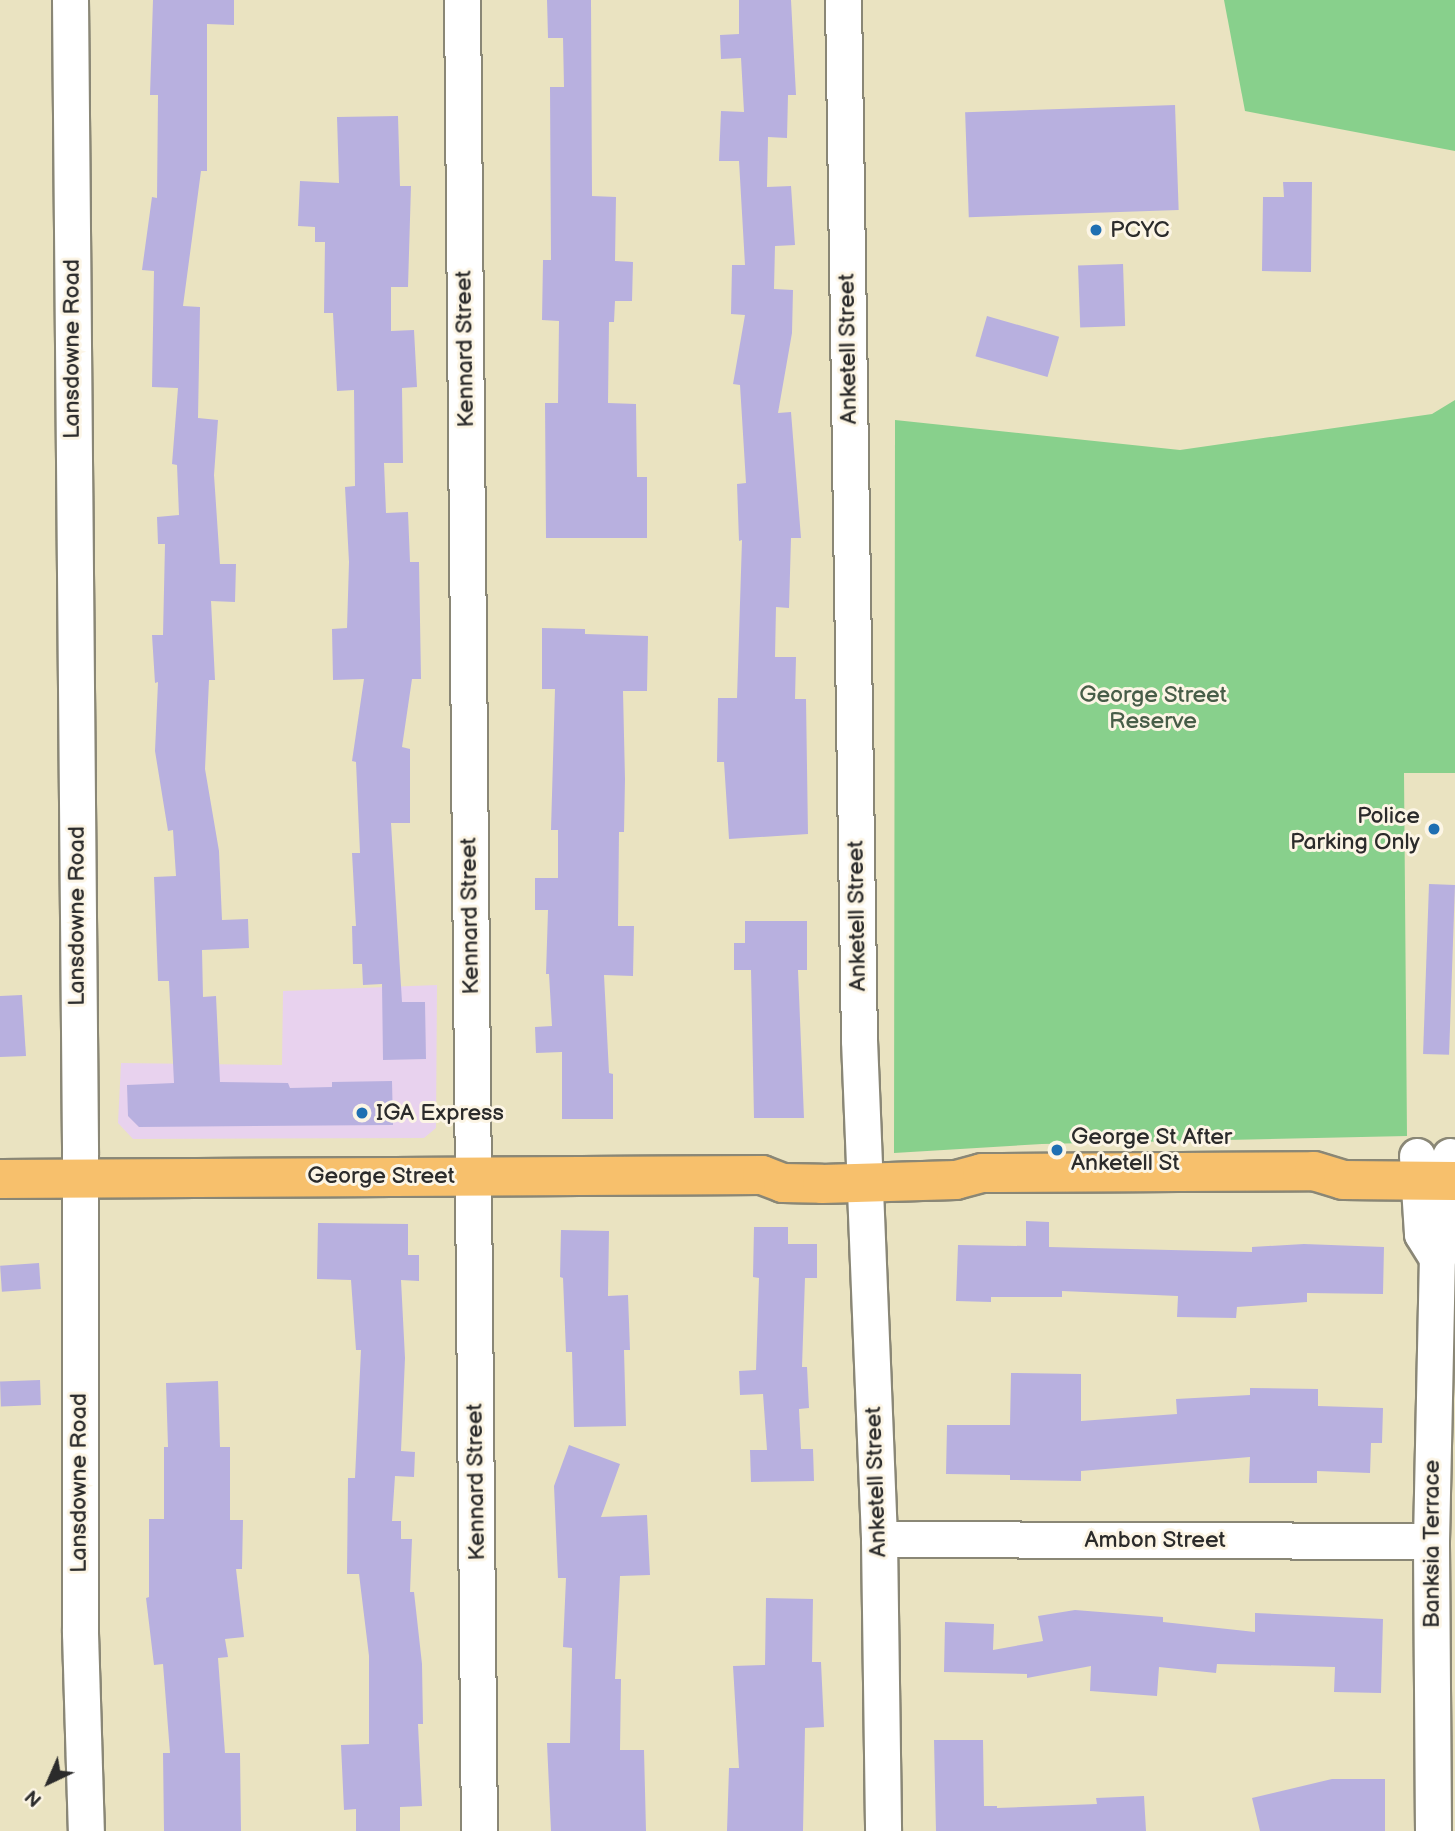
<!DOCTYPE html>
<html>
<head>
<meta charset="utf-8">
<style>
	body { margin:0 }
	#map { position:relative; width:1455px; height:1831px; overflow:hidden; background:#eae3c1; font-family:"Balsamiq Sans",sans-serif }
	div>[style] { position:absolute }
	.built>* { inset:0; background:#e8d2ee }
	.green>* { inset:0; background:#88d08c }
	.building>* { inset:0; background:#b8b0df; transform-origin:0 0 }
	.roads { filter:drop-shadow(2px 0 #8a8776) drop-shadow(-2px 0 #8a8776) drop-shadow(0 2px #8a8776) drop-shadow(0 -2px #8a8776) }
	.minor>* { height:35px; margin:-17.5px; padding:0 17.5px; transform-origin:17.5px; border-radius:17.5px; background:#fff }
	.major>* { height:38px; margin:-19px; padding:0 19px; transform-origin:19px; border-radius:19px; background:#f7c06c }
	.dots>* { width:19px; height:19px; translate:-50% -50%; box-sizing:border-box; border:4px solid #fcf5e5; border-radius:50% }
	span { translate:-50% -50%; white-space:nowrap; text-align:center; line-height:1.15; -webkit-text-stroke:6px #fcf5e5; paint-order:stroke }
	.poi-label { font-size:23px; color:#2b2b2b }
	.left { translate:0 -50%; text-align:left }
	.right { translate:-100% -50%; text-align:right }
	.street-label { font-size:23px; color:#2b2b2b }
	.park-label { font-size:23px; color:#475d48 }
	.north { position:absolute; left:14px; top:1747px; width:70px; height:70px; -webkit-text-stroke:5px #fcf5e5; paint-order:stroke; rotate:224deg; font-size:19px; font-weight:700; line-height:28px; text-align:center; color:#2b2b2b }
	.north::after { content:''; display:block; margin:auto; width:24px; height:32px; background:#2b2b2b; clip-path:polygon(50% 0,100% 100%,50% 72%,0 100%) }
</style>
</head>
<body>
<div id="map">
	<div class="built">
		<i style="clip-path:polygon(437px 985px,436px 1128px,424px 1138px,133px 1139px,118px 1123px,121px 1063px,282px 1065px,283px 991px)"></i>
	</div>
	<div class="green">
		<i style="clip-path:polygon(1224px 0,1455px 0,1455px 151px,1245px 111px)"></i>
		<i style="clip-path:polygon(1455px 400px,1455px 773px,1404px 773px,1407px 1136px,1042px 1144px,894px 1153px,895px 420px,1180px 450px,1432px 414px)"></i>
	</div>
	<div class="building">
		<i style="clip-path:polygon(153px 0,234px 0,234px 25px,207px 24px,207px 171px,201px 171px,183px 306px,200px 307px,198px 418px,218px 420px,214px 475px,220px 564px,236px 564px,235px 602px,211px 601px,215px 680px,209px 680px,205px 769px,219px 851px,222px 920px,248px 919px,249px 948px,202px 950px,203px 997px,216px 996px,220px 1082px,288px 1083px,290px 1088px,332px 1087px,332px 1082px,392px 1081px,393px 1125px,139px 1127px,128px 1116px,127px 1085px,174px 1083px,169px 981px,158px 981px,154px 877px,176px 876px,173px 830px,168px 831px,155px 751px,158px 682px,155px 683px,152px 635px,163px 635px,165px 544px,158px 544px,157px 517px,179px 515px,177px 465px,172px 464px,178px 388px,152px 387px,154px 271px,142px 270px,152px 197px,157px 198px,158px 95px,150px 95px)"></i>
		<i style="clip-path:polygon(547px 0,591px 0,592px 196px,616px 197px,615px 261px,633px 262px,632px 301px,615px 301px,614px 322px,609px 322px,608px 403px,636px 404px,637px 477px,647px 477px,647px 538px,546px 538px,545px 403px,558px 403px,559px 321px,542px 320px,543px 260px,551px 260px,550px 87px,564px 87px,563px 38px,548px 38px)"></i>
		<i style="clip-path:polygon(739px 0,791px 0,796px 95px,788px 95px,787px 138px,768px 137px,767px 187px,791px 186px,795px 245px,775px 246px,774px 289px,793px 290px,792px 333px,778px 413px,791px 412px,801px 538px,791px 538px,789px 608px,776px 607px,775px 657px,796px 657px,795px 699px,806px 699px,808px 834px,729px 839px,724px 762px,717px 762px,718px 698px,737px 698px,742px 540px,739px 541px,737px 484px,746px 483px,740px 385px,733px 384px,745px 315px,731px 314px,732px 265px,745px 265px,739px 161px,719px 161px,721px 111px,744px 112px,741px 58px,721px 59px,720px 35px,739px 34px)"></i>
		<i style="left:1175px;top:105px;width:105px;height:210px;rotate:88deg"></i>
		<i style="clip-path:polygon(398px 116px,400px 186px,411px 186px,408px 287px,391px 287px,391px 331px,414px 330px,417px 387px,402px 388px,403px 463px,384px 463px,386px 513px,408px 512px,410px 562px,419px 562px,421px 679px,412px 679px,402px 747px,410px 749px,410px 823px,391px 823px,402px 1002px,425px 1002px,426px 1059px,383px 1060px,382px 984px,363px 985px,362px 964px,353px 964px,352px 926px,356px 926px,352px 853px,360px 853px,356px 762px,352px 761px,364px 679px,333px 680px,332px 629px,347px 628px,349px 562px,345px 487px,355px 486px,354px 390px,337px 391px,333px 313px,324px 313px,325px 242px,315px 242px,315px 227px,298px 226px,300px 181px,339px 183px,337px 117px)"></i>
		<i style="clip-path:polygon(1283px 182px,1312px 182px,1311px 272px,1262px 271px,1263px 197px,1284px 197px)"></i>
		<i style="left:1123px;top:264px;width:62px;height:45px;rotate:88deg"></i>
		<i style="left:987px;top:316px;width:75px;height:42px;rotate:16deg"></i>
		<i style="clip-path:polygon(542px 628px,585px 629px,585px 634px,648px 636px,647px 691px,623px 691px,625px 779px,624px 832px,619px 832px,618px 926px,634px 926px,633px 976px,604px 975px,609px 1073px,613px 1074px,613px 1119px,562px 1119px,562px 1052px,536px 1053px,535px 1027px,552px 1026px,549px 974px,546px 974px,548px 910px,535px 910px,535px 878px,558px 878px,558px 830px,551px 830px,555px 689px,542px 689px)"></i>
		<i style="left:1429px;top:884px;width:26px;height:170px;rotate:2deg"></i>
		<i style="clip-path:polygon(745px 921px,807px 921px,807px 970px,798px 970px,804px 1118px,754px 1118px,751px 970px,734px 970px,734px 943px,745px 943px)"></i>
		<i style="clip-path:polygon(22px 995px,26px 1056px,0 1057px,0 996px)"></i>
		<i style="clip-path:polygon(1026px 1221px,1049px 1222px,1049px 1247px,1252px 1252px,1252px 1247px,1304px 1244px,1384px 1247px,1383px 1294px,1307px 1293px,1307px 1302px,1237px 1307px,1236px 1318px,1177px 1317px,1178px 1296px,1062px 1291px,1062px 1297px,991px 1297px,991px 1302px,956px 1301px,958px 1245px,1026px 1246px)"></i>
		<i style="clip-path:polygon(318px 1223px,408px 1224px,408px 1255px,419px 1255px,419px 1281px,401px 1280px,405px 1358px,401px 1451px,415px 1452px,414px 1477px,395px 1476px,392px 1521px,401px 1521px,401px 1539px,412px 1539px,410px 1592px,414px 1592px,422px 1664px,423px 1724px,418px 1724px,422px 1806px,400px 1807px,400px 1831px,356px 1831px,356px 1809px,344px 1810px,341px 1745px,369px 1744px,369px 1656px,359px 1574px,347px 1574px,348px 1478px,355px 1478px,361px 1350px,356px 1350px,351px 1280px,317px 1279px)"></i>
		<i style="clip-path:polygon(754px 1227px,788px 1227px,788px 1244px,817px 1244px,817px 1278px,805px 1278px,802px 1367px,807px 1367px,809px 1408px,799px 1409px,801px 1449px,813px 1449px,814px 1481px,751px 1482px,750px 1450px,767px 1450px,763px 1394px,740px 1395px,739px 1371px,756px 1370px,759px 1278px,753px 1277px)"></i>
		<i style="clip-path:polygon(561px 1230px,609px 1231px,608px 1296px,628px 1295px,630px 1350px,624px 1350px,626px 1426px,574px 1427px,572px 1352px,566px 1352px,563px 1278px,560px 1277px)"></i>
		<i style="left:39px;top:1263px;width:26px;height:39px;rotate:86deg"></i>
		<i style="clip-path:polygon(1011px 1373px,1081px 1374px,1081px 1421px,1177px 1414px,1176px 1399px,1250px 1395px,1250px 1388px,1318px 1389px,1318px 1406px,1383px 1408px,1382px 1443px,1371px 1443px,1370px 1473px,1317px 1471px,1317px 1483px,1249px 1483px,1250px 1457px,1081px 1471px,1081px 1481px,1010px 1480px,1010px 1475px,946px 1474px,947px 1425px,1010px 1425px)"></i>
		<i style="left:40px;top:1380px;width:25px;height:40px;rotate:88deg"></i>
		<i style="clip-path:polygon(218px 1381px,220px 1447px,230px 1447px,230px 1520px,243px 1520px,242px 1569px,236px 1569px,244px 1637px,225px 1639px,228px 1657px,218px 1658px,225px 1753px,240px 1753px,241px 1831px,164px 1831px,163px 1753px,170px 1753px,163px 1664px,154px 1665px,146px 1598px,149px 1597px,149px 1519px,164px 1519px,164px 1447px,168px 1447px,166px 1383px)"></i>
		<i style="clip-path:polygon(569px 1445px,620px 1464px,601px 1517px,647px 1515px,650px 1575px,620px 1576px,615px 1679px,621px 1679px,620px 1750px,644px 1750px,646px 1831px,551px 1831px,547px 1743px,570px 1743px,572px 1648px,563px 1647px,566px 1578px,558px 1578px,554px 1486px)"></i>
		<i style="clip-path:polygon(766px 1598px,813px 1599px,812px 1662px,821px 1662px,824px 1727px,805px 1728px,803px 1831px,727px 1831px,729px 1768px,739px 1768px,733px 1666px,765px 1665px)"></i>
		<i style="clip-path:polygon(1075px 1610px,1163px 1617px,1163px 1622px,1255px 1632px,1255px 1613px,1383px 1619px,1381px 1693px,1334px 1692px,1335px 1667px,1217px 1664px,1216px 1673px,1159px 1667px,1157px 1696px,1090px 1691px,1091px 1666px,1027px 1678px,1027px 1674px,944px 1672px,945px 1622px,994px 1624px,993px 1650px,1043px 1641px,1038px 1616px)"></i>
		<i style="clip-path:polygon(934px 1740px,983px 1740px,984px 1806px,997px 1806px,997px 1808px,1097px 1804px,1096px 1798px,1144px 1796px,1146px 1831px,936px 1831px)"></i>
		<i style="clip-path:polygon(1332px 1779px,1385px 1779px,1385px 1831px,1260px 1831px,1252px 1798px)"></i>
	</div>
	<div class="roads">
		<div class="minor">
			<i style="left:70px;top:0;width:1154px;rotate:89.5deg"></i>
			<i style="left:80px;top:1154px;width:479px;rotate:90deg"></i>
			<i style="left:80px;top:1633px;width:198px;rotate:88.3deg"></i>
			<i style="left:462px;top:0;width:1831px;rotate:89.47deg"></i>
			<i style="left:843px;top:0;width:1040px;rotate:89.12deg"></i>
			<i style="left:859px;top:1040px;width:499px;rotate:87.7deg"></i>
			<i style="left:879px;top:1539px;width:292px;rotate:89.2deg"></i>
			<i style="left:1417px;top:1156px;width:78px;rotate:86.3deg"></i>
			<i style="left:1422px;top:1234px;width:28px;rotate:58deg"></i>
			<i style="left:879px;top:1539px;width:552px;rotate:0.21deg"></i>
			<i style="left:1433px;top:1831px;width:290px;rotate:-90.4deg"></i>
			<i style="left:1431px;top:1541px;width:283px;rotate:-88.8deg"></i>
			<i style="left:1437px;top:1258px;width:24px;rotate:-62deg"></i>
			<i style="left:1448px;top:1237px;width:81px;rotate:-88.6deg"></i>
		</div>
		<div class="major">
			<i style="left:0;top:1179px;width:762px;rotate:-0.3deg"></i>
			<i style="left:762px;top:1175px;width:22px;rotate:21deg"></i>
			<i style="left:783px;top:1183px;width:39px;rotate:1deg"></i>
			<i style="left:822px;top:1184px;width:134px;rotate:-1.7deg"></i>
			<i style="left:956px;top:1180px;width:27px;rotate:-15deg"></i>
			<i style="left:982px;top:1173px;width:332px;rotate:-0.3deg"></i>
			<i style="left:1314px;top:1171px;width:30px;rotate:17deg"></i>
			<i style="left:1343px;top:1180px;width:112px;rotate:0.5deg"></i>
		</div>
	</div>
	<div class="dots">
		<i style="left:1096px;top:230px;background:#1f6fb2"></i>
		<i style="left:1434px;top:829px;background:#1f6fb2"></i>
		<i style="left:362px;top:1113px;background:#1f6fb2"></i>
		<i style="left:1057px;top:1150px;background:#1f6fb2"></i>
	</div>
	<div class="poi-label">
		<span class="left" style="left:1110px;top:230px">PCYC</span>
		<span class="right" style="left:1420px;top:829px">Police<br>Parking Only</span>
		<span class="left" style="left:376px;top:1113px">IGA Express</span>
		<span class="left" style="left:1071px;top:1150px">George St After<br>Anketell St</span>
	</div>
	<div class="street-label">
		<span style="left:72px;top:349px;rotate:-90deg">Lansdowne Road</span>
		<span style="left:465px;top:349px;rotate:-91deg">Kennard Street</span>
		<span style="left:848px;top:349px;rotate:-91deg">Anketell Street</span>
		<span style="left:77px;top:916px;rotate:-90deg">Lansdowne Road</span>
		<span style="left:470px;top:916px;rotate:-91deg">Kennard Street</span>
		<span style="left:857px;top:916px;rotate:-91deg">Anketell Street</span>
		<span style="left:381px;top:1176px">George Street</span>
		<span style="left:476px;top:1482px;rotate:-91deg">Kennard Street</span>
		<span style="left:876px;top:1482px;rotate:-92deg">Anketell Street</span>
		<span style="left:79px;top:1483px;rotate:-90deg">Lansdowne Road</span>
		<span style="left:1155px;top:1540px">Ambon Street</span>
		<span style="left:1432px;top:1544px;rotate:-90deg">Banksia Terrace</span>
	</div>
	<div class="park-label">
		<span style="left:1153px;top:708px">George Street<br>Reserve</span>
	</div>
	<div class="north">N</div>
</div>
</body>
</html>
